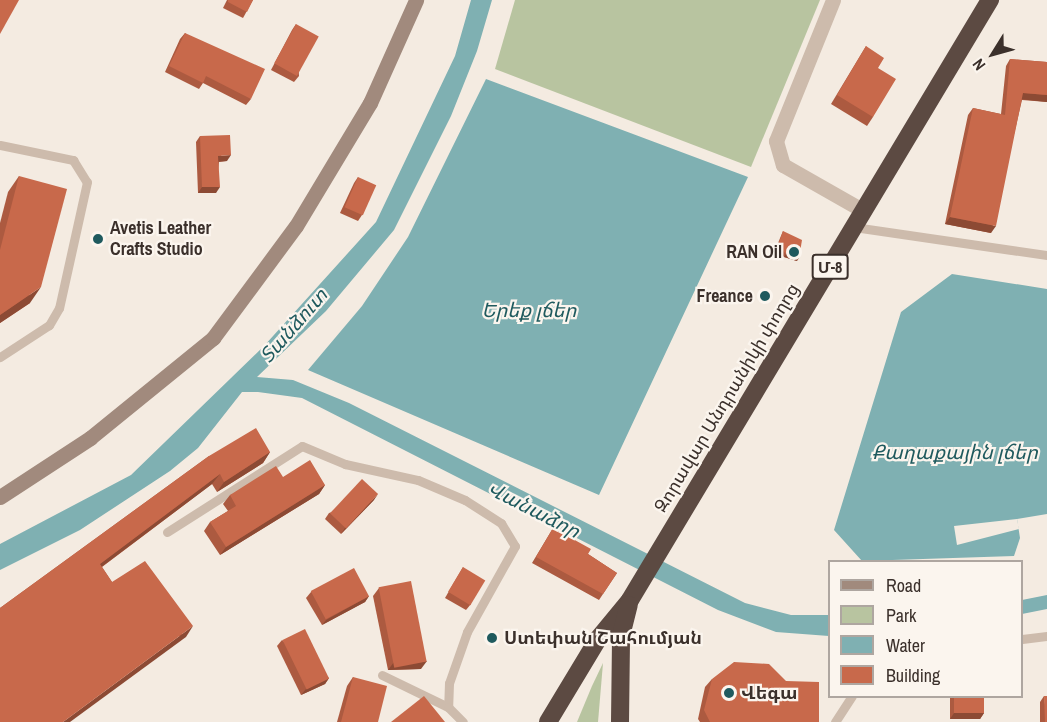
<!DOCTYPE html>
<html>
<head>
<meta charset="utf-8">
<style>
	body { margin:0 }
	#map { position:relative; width:1047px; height:722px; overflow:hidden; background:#f4ebe1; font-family:"Archivo Narrow","Noto Sans Armenian",sans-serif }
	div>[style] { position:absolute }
	.green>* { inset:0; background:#b8c4a0 }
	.water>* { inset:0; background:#7fb0b2 }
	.pier>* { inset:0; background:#f4ebe1 }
	.lane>* { height:9px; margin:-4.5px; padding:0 4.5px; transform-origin:4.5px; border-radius:4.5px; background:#cdbbac }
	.street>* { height:15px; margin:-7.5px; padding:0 7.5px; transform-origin:7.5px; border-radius:7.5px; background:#cdbbac }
	.secondary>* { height:15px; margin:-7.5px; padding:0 7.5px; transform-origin:7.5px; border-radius:7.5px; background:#a18a7d }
	.highway>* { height:18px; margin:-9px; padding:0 9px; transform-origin:9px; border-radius:9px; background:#5c4a42 }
	.wall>* { inset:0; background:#ac5a40 }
	.shaded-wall>* { inset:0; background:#8c4a34 }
	.building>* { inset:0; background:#c8694b; transform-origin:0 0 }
	.dots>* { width:16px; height:16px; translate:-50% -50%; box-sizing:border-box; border:3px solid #fbf5ee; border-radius:50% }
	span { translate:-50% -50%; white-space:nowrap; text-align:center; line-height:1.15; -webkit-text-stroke:4.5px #fbf5ee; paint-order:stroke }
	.shield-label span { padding:2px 4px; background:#fbf5ee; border:2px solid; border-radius:4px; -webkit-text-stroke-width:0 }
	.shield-label { font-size:16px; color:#3b302b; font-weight:700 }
	.poi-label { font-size:18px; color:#3b302b; font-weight:700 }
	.left { translate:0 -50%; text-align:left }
	.right { translate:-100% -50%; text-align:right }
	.street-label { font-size:18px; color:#3b302b }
	.water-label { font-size:20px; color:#1f5a5e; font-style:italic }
	.legend { position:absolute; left:828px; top:560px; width:195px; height:138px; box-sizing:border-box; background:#fbf5ee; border:2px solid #aea6a0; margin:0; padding:8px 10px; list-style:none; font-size:18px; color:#3b302b }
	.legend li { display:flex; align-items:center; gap:12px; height:30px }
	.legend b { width:30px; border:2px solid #aea6a0 }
	.north { position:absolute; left:963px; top:24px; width:60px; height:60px; -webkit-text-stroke:4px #fbf5ee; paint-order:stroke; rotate:233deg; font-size:16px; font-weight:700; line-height:24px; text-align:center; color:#3b302b }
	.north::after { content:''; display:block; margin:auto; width:21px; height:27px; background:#3b302b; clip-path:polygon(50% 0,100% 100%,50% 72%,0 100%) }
</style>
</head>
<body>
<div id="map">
	<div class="green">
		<i style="clip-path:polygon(515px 0,820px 0,751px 167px,495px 69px)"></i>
		<i style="clip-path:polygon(603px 663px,598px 722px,577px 722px,592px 686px)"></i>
	</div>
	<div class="water">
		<i style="clip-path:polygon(471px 0,492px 0,477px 51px,451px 116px,394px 230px,326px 311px,257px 377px,293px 380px,349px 403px,745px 603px,791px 615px,829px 615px,829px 636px,776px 632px,718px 610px,302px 398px,258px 392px,242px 392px,198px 448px,170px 471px,80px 530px,0 570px,0 544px,131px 475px,264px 346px,376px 222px,455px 56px)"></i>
		<i style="clip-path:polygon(486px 79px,748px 177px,599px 495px,308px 370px,362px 306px,408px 237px)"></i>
		<i style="clip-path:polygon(952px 274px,1047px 289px,1047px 514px,1017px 519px,1020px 538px,1014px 556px,862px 561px,834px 530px,901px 312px)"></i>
		<i style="clip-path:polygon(1047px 595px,1047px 609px,1022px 614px,1022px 600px)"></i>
	</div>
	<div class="pier">
		<i style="clip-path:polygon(1017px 519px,1019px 529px,957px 545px,954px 526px)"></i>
	</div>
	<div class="lane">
		<i style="left:0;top:145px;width:75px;rotate:11.6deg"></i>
		<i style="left:73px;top:160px;width:26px;rotate:58deg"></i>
		<i style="left:87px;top:182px;width:129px;rotate:102.5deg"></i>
		<i style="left:59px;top:308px;width:20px;rotate:120deg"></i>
		<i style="left:49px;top:325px;width:59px;rotate:146.9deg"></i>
		<i style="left:854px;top:227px;width:195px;rotate:8.3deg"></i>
		<i style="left:167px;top:532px;width:160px;rotate:-32.5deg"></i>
		<i style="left:302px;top:446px;width:47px;rotate:22.7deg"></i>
		<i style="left:345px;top:464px;width:75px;rotate:12.4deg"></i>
		<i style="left:418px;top:480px;width:51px;rotate:23.1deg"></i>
		<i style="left:465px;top:500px;width:43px;rotate:32.6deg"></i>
		<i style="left:501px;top:523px;width:27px;rotate:59deg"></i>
		<i style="left:515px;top:546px;width:98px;rotate:119.2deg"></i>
		<i style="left:467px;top:632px;width:54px;rotate:109.4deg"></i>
		<i style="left:449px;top:683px;width:24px;rotate:92deg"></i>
		<i style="left:1022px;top:639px;width:25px;rotate:-7deg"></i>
		<i style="left:382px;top:675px;width:73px;rotate:25.9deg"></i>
		<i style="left:448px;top:707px;width:21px;rotate:45deg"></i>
		<i style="left:835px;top:722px;width:31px;rotate:-57deg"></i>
	</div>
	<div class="street">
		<i style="left:833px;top:0;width:152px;rotate:112deg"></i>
		<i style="left:776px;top:141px;width:25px;rotate:74deg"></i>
		<i style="left:783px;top:165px;width:93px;rotate:29.6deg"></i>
	</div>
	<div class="secondary">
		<i style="left:0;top:497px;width:108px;rotate:-33.2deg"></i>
		<i style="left:90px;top:438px;width:159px;rotate:-39.1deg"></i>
		<i style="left:213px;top:338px;width:139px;rotate:-53.5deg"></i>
		<i style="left:296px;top:226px;width:144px;rotate:-59deg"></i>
		<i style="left:370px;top:103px;width:113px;rotate:-65.9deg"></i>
	</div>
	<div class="highway">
		<i style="left:548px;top:722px;width:97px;rotate:-58.9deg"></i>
		<i style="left:598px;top:639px;width:50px;rotate:-50.6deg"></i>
		<i style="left:630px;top:600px;width:700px;rotate:-59.04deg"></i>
		<i style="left:620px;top:722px;width:86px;rotate:-89.3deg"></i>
		<i style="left:621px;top:636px;width:32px;rotate:-76deg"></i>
	</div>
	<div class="wall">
		<i style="clip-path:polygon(227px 0,253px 0,243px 18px,223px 8px)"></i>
		<i style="clip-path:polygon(296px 24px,299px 76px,294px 82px,271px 70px,292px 30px)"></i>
		<i style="clip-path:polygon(185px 33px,251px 99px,246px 105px,203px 83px,199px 89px,165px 72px,180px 39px)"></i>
		<i style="clip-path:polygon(866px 46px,878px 68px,873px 117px,867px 126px,831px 104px)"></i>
		<i style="clip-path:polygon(1010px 59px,1047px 62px,1047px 102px,1022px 100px,991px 233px,945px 224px,968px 115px,973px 108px,1001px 114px,1006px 66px)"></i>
		<i style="clip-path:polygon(200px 136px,227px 161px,219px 162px,216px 193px,198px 193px,196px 142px)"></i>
		<i style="clip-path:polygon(19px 176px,30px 303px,0 323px,0 223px,8px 192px)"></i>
		<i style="clip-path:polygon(358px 177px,362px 215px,358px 221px,340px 213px,354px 183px)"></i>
		<i style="clip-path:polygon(783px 231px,797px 261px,784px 257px,776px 248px)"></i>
		<i style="clip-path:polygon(270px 452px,263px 463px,217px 492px,212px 484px,102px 567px,112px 582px,186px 637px,0 608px,209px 456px)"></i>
		<i style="clip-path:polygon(283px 477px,325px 485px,319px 494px,220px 555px,204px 531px,210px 522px,228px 511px,223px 504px,230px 495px)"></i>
		<i style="clip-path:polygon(374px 500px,341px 534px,325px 519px,329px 513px)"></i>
		<i style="clip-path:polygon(553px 528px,588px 554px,617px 573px,599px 600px,532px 563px)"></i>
		<i style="clip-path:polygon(463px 567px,471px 604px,466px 610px,445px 598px)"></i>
		<i style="clip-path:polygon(379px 588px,421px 669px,388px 670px,373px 596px)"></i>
		<i style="clip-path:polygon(311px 592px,369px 596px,365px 602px,322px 625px,306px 598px)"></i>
		<i style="clip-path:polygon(282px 640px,329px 678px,325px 684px,301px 695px,277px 646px)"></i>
		<i style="clip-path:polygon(353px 677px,378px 722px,337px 722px,347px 686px)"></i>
		<i style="clip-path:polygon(712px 679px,819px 722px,700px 722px,698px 719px,705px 687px)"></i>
		<i style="clip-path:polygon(950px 696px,984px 696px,984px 713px,980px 719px,950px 719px)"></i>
		<i style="clip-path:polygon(1044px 696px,1047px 722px,1040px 722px,1040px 702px)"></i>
	</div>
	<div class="shaded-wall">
		<i style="clip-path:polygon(1023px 93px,1047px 95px,1047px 102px,1019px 99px)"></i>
		<i style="clip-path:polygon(231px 155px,227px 161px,214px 162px,218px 156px)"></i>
		<i style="clip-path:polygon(202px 187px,220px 187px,216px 193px,198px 193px)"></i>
		<i style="clip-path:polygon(950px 217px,996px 226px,991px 233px,945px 224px)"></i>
		<i style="clip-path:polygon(786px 254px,799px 258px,797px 261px,784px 257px)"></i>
		<i style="clip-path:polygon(41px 287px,30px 303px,0 323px,0 315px)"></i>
		<i style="clip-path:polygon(270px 452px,263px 463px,217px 492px,224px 482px)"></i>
		<i style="clip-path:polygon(220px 474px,212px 484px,92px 574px,100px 564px)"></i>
		<i style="clip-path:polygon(325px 485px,319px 494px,220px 555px,226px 547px)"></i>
		<i style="clip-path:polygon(378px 494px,374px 500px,341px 534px,345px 528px)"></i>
		<i style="clip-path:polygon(369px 596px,365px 602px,322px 625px,326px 620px)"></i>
		<i style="clip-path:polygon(193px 626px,186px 637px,70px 722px,63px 722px)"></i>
		<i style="clip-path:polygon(427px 661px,421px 669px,388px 670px,394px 662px)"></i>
		<i style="clip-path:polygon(329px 678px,325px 684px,301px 695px,306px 689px)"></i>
		<i style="clip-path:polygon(954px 713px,984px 713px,980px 719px,950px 719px)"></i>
	</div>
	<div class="building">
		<i style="clip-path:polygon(0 0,19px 0,0 34px)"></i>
		<i style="clip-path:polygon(228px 0,253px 0,247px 12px,228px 2px)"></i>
		<i style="left:296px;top:24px;width:26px;height:45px;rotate:29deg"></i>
		<i style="clip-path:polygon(185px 33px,265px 69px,251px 99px,206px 76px,203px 83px,169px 66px)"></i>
		<i style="clip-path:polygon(866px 46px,884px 58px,878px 68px,896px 79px,873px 117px,837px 95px)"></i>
		<i style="clip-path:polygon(1010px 59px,1047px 62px,1047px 95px,1023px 93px,996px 226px,950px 217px,973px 108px,1005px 115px)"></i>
		<i style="clip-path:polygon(230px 135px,231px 155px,218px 156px,220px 187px,202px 187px,200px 136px)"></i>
		<i style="clip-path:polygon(19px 176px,67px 189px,41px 287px,0 315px,0 250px)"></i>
		<i style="left:358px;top:177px;width:20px;height:33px;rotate:24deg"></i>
		<i style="clip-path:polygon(783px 231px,802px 240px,799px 258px,786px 254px,778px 245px)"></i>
		<i style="clip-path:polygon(256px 428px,270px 452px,224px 482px,220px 474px,100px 564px,112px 582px,145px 561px,193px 626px,63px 722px,0 722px,0 608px,209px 456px)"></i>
		<i style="clip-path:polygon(310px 460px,325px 485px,226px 547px,210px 522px,236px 506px,230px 495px,276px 466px,283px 477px)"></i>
		<i style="left:362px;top:479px;width:22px;height:47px;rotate:43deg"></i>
		<i style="clip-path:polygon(553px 528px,591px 549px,588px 554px,617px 573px,603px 594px,536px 557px)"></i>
		<i style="left:463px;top:567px;width:26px;height:29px;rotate:31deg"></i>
		<i style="left:354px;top:568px;width:32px;height:49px;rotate:62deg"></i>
		<i style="left:411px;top:581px;width:82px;height:33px;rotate:79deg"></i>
		<i style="left:305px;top:629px;width:55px;height:25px;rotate:64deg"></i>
		<i style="clip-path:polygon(734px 662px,769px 664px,786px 681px,819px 682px,819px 722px,710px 722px,704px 710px,712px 679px)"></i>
		<i style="clip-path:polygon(353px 677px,387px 686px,378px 722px,341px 722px)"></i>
		<i style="clip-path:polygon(424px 696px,445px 722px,391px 722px)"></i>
		<i style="left:954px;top:696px;width:30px;height:17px"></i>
		<i style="clip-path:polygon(1044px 696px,1047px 696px,1047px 722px,1045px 722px)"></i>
	</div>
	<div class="dots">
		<i style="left:98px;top:239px;background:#1f5a5e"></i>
		<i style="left:794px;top:252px;background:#1f5a5e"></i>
		<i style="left:765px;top:296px;background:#1f5a5e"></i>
		<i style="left:492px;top:638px;background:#1f5a5e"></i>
		<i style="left:729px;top:693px;background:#1f5a5e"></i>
	</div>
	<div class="shield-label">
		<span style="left:830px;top:267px">Մ-8</span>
	</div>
	<div class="poi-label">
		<span class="left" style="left:110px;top:239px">Avetis Leather<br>Crafts Studio</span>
		<span class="right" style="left:782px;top:252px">RAN Oil</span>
		<span class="right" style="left:753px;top:296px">Freance</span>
		<span class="left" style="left:504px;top:638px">Ստեփան Շահումյան</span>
		<span class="left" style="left:741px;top:693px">Վեգա</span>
	</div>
	<div class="street-label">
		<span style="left:727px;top:398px;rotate:-59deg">Զորավար Անդրանիկի փողոց</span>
	</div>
	<div class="water-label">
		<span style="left:529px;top:309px">Երեք լճեր</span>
		<span style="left:293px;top:325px;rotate:-49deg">Տանձուտ</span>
		<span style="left:955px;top:451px">Քաղաքային լճեր</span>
		<span style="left:534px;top:509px;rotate:27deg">Վանաձոր</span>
	</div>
	<ul class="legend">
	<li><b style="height:8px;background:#a18a7d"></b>Road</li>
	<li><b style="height:16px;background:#b8c4a0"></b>Park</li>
	<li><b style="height:16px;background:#7fb0b2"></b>Water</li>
	<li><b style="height:16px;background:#c8694b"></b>Building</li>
	</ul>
	<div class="north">N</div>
</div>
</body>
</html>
